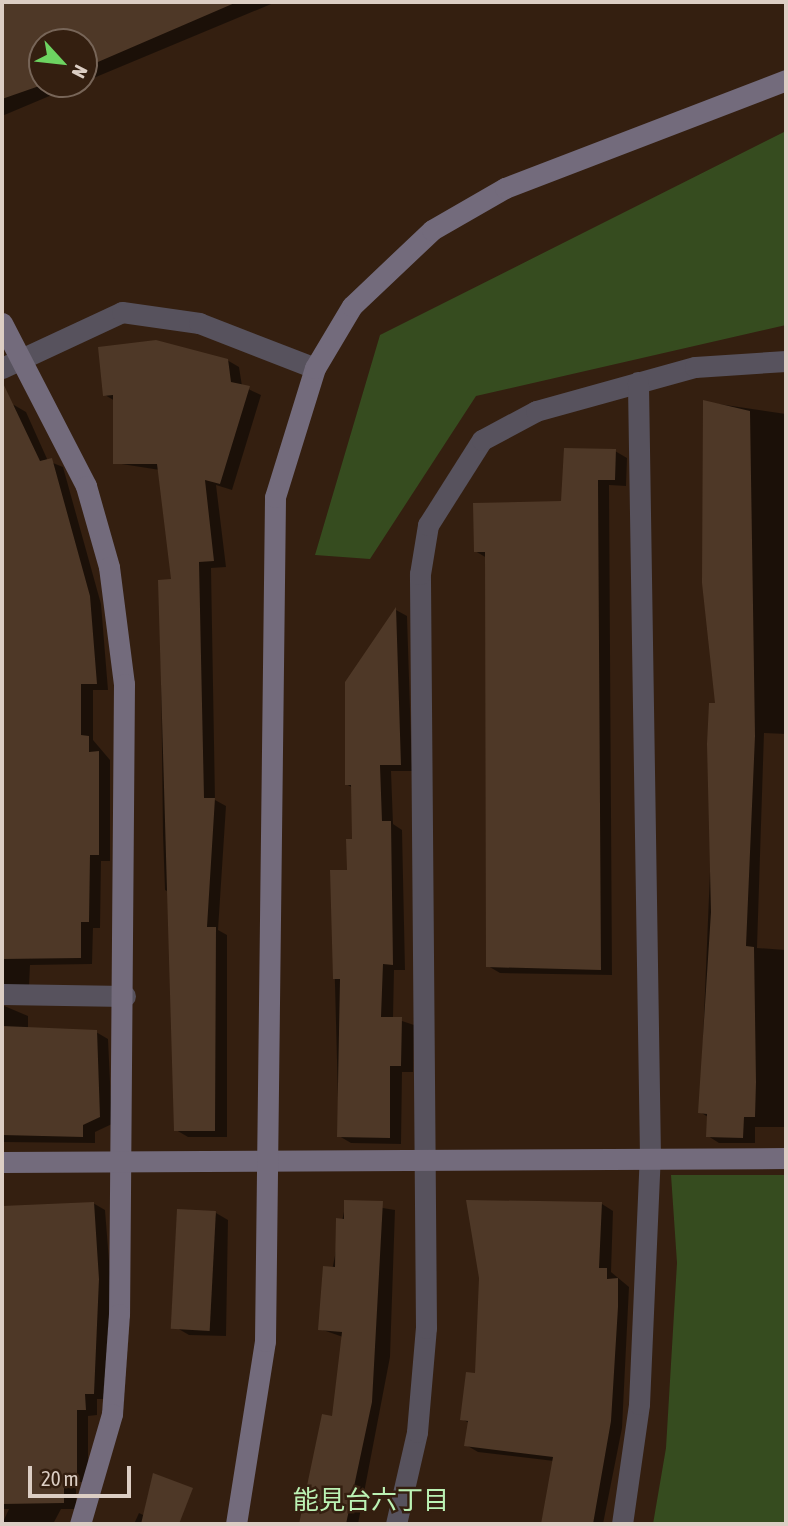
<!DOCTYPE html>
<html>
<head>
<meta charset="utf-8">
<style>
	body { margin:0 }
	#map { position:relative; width:788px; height:1526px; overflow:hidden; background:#341f10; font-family:"Asap Condensed","Noto Sans JP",sans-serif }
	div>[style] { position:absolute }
	.green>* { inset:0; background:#364c1f }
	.shadow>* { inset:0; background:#0007 }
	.building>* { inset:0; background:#4e3827; transform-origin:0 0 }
	.street>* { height:21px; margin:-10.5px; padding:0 10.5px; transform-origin:10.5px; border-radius:10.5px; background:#57525d }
	.secondary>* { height:21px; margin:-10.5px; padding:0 10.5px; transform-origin:10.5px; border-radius:10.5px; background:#736b7c }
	span { translate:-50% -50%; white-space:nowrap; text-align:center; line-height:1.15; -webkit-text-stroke:5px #341f10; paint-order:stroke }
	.neighbourhood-label { font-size:26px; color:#bbf2b4 }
	.frame { position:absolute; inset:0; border:4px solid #dccec4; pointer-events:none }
	.north { position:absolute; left:28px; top:28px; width:70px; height:70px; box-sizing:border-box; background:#341f10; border:2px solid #776558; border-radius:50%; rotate:117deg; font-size:19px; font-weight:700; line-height:28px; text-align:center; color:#dccec4 }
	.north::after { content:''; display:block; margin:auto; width:24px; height:32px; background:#6dd361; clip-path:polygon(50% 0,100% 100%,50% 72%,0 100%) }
	.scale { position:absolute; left:28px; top:1466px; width:103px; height:32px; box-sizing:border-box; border:4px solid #dccec4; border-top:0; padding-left:9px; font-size:21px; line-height:24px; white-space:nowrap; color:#dccec4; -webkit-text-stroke:5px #341f10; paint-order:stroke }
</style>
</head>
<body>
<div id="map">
	<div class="green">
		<i style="clip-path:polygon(786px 131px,786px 325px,476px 396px,370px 559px,315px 555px,380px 335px)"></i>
		<i style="clip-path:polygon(671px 1175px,786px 1175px,786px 1524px,653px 1524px,666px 1448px,677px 1263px)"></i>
	</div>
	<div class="shadow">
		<i style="clip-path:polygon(2px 2px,276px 2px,84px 82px,84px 42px,42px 42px,42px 84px,78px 84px,2px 116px)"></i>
		<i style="clip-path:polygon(227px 360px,239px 367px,242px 386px,261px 395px,232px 490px,216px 485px,226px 567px,211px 568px,215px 800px,226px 806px,218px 930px,227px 935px,227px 1137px,188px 1137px,176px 1130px,172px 894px,165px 890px,163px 835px,160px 582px,173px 581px,160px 470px,115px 463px,115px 401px,105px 395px)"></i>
		<i style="clip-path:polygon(705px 402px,786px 414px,786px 734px,764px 733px,757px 948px,786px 950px,786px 1127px,755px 1127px,755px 1143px,719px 1143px,708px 1136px,708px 1117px,700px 1112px,717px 704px)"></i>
		<i style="clip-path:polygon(14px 405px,26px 412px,48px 461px,63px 467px,101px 604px,108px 690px,93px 690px,93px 740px,110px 760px,110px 861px,101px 861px,100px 928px,93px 928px,92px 964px,30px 965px,29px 987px,2px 999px,2px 412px)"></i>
		<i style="clip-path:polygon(615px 451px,627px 458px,626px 486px,609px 485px,612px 975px,500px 973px,488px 966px,487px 558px,475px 551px,563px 503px)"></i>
		<i style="clip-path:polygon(396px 610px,407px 616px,412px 771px,391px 771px,393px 824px,402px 830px,405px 970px,394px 970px,393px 1018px,414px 1025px,413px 1072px,402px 1072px,401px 1144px,351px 1143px,339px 1136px,332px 872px,348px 871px,354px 841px,353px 788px,346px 784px,346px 683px)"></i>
		<i style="clip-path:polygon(2px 1005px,28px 1016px,28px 1029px,96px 1032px,108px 1039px,112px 1124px,95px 1132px,95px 1143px,2px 1142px)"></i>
		<i style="clip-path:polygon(346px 1202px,395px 1210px,390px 1357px,358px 1524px,301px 1524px,323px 1416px,334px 1418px,343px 1337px,320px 1329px)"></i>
		<i style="clip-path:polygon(93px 1203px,105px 1210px,111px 1286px,106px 1399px,97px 1399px,97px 1415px,88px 1416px,88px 1482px,76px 1482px,76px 1509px,61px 1509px,53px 1524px,2px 1524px,9px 1509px,2px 1509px,2px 1207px)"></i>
		<i style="clip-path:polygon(602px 1204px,613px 1211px,611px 1272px,629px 1287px,622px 1428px,603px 1524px,542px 1524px,554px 1461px,478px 1452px,466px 1445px,469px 1423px,462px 1419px,476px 1375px)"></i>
		<i style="clip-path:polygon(216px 1213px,228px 1220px,226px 1336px,189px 1335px,177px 1328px)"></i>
		<i style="clip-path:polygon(139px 1513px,162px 1524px,134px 1524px)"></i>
	</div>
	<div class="building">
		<i style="clip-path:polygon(2px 2px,237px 2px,84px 68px,84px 42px,42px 42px,45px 84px,2px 99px)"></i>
		<i style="clip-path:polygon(156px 340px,228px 359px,231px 382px,250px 386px,220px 484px,205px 480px,214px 561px,199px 562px,204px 798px,215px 798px,207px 927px,216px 927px,215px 1131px,174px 1131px,158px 580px,171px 579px,157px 464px,113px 464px,113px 395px,103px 396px,98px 347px)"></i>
		<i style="clip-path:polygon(2px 381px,40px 461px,52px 458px,90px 596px,97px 684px,81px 684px,81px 735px,89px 736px,89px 752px,99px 751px,99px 855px,90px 855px,89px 922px,81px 922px,81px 958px,2px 959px)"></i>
		<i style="clip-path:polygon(703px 400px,750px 411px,755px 736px,746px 946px,754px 947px,756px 1082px,755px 1117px,744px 1117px,743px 1138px,706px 1137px,707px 1114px,698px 1113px,711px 912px,707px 744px,709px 703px,715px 703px,702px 583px)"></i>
		<i style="clip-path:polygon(564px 448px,616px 449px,615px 480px,598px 480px,601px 970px,486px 967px,485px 552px,474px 552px,473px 503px,561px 501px)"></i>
		<i style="clip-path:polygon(396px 607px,401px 765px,380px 765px,382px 821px,391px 821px,393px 965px,383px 964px,381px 1017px,402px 1017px,401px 1066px,390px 1066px,390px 1138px,337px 1137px,340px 979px,333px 979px,330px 870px,347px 870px,346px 839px,352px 839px,351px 785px,345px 785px,345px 682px)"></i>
		<i style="clip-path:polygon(2px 1026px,97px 1030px,100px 1117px,83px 1125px,83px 1137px,2px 1135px)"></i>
		<i style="clip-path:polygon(344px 1200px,383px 1201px,372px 1402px,346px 1524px,299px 1524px,322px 1414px,332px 1416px,342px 1332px,318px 1330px,323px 1266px,335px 1267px,336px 1218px,344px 1219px)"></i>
		<i style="clip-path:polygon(466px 1200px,602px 1202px,599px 1268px,607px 1268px,607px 1279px,618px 1278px,618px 1307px,611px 1421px,593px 1524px,541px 1524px,553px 1457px,464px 1446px,468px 1421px,460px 1420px,466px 1372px,475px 1373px,479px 1278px)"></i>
		<i style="clip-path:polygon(94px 1202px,99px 1279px,94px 1394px,85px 1394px,86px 1410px,77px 1410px,77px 1476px,64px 1476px,64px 1503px,2px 1504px,2px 1206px)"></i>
		<i style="left:177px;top:1209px;width:39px;height:120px;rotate:3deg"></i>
		<i style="clip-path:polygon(153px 1473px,193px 1488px,179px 1524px,141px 1524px)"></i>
	</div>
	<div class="street">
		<i style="left:2px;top:368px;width:132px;rotate:-25deg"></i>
		<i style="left:122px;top:312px;width:78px;rotate:8.1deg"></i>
		<i style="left:199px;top:323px;width:124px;rotate:21.2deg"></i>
		<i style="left:2px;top:994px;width:123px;rotate:0.9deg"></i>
		<i style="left:396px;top:1524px;width:94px;rotate:-77.1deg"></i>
		<i style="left:417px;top:1432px;width:104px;rotate:-85.1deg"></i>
		<i style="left:426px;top:1328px;width:754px;rotate:-90.46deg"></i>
		<i style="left:420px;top:574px;width:50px;rotate:-80.7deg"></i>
		<i style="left:428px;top:525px;width:101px;rotate:-57.6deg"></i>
		<i style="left:482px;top:440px;width:61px;rotate:-28.2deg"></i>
		<i style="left:536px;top:411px;width:165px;rotate:-15.5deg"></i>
		<i style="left:695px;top:367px;width:91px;rotate:-3.8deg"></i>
		<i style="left:622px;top:1524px;width:121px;rotate:-81.9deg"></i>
		<i style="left:639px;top:1404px;width:247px;rotate:-87.5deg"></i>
		<i style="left:650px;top:1157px;width:775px;rotate:-90.89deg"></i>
	</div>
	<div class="secondary">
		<i style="left:2px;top:323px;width:183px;rotate:62.7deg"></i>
		<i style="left:86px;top:486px;width:84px;rotate:74.1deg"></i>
		<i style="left:109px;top:567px;width:118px;rotate:82.7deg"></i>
		<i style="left:124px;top:684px;width:630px;rotate:90.45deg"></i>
		<i style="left:119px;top:1314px;width:100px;rotate:94deg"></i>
		<i style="left:112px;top:1414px;width:115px;rotate:106.2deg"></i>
		<i style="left:2px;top:1162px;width:784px;rotate:-0.29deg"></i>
		<i style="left:236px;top:1524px;width:185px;rotate:-81deg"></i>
		<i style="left:265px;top:1341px;width:844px;rotate:-89.32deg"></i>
		<i style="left:275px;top:497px;width:135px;rotate:-72.8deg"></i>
		<i style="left:315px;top:368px;width:72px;rotate:-59.2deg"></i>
		<i style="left:352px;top:306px;width:110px;rotate:-43.5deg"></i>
		<i style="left:432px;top:230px;width:84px;rotate:-29.9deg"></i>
		<i style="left:505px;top:188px;width:301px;rotate:-21deg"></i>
	</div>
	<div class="neighbourhood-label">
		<span style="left:371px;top:1501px">能見台六丁目</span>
	</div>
	<div class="frame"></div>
	<div class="north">N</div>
	<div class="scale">20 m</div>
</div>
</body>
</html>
